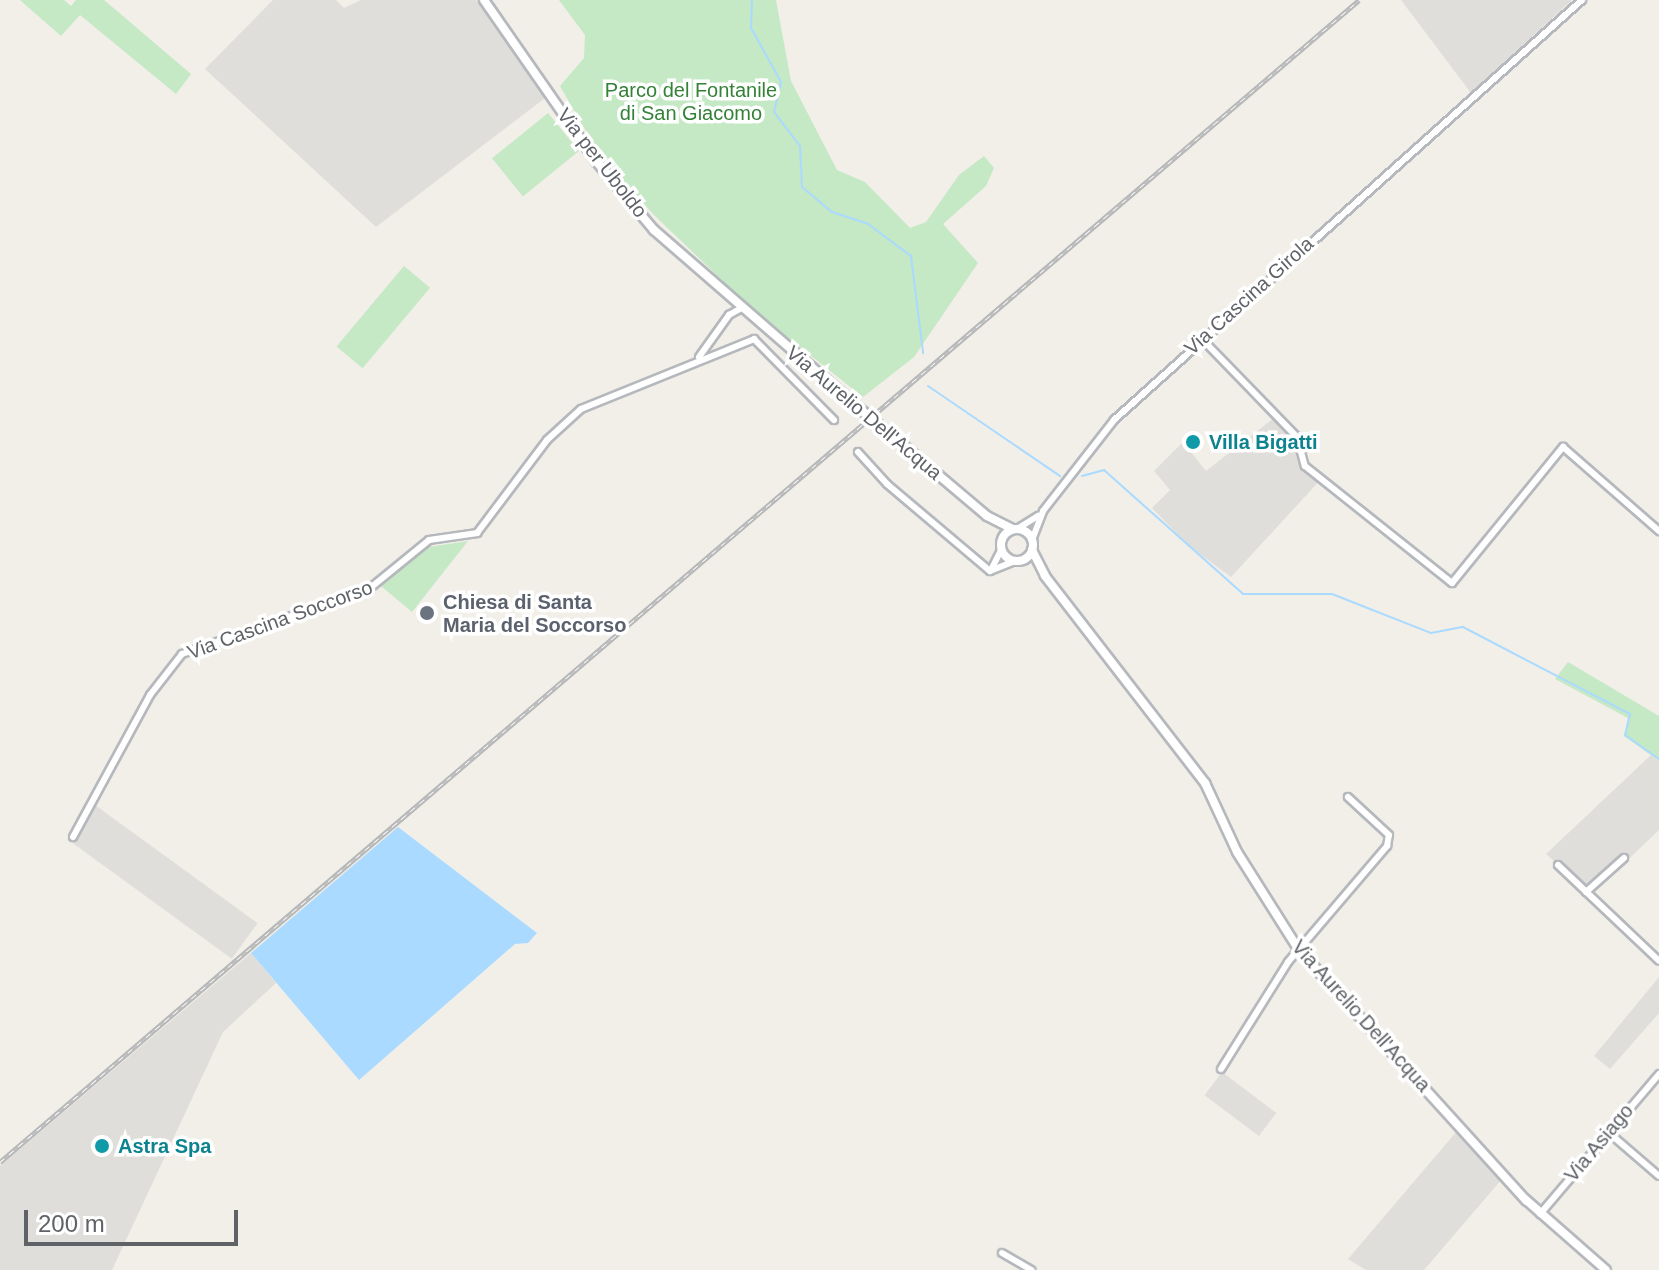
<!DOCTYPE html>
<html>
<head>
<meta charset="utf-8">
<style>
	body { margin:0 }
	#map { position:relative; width:1659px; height:1270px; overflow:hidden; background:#f1efe8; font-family:Helvetica,sans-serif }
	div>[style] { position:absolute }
	.industrial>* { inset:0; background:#e0deda; transform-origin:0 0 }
	.green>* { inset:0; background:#c5e8c5; transform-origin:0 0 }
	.water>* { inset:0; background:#aadaff }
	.stream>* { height:2px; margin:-1px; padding:0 1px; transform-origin:1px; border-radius:1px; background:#aadaff }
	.roads { filter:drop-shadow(2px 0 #b5b8bc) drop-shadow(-2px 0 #b5b8bc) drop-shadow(0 2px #b5b8bc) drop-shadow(0 -2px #b5b8bc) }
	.minor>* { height:6px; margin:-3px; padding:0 3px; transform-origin:3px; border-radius:3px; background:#fff }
	.tertiary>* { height:8px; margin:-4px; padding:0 4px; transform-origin:4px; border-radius:4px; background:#fff }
	.tertiary>.ring { margin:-4px; padding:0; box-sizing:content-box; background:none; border:8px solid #fff; border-radius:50% }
	.rail>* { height:5px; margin-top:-2.5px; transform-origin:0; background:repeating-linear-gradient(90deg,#fff 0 6px,#b6b7b8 0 12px); box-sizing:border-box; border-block:2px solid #b6b7b8 }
	.bridges { filter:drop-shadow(2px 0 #b5b8bc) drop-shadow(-2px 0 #b5b8bc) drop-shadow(0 2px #b5b8bc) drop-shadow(0 -2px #b5b8bc) }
	.tertiary-bridge>* { height:8px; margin:-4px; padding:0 4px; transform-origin:4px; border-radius:4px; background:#fff }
	.dots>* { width:22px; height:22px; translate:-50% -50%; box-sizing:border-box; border:4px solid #fff; border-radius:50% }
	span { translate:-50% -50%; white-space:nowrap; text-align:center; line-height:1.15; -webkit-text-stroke:7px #fff; paint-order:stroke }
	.park-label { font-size:20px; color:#348238 }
	.street-label { font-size:20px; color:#5f6368 }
	.culture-label { font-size:20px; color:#0d838f; font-weight:700 }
	.left { translate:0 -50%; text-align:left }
	.worship-label { font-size:20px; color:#5b616d; font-weight:700 }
	.scale { position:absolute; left:24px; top:1210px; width:214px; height:36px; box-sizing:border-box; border:4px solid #5f6368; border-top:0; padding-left:10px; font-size:24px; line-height:28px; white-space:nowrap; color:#5f6368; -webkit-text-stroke:6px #fff; paint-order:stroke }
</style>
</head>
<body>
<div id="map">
	<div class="industrial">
		<i style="clip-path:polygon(273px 0,336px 0,344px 8px,361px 0,476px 0,545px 98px,376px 227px,205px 69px)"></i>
		<i style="clip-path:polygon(1401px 0,1572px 0,1471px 93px)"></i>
		<i style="clip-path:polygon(1279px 414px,1298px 436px,1309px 463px,1324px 476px,1231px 577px,1188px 545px,1152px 508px,1170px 490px,1154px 471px,1183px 442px,1206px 471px)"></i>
		<i style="clip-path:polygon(1651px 755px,1659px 761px,1659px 830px,1592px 894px,1546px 854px)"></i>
		<i style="left:95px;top:805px;width:201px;height:44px;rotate:36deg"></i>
		<i style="clip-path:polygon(251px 953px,276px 983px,223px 1032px,112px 1270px,0 1270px,0 1166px)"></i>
		<i style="clip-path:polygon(1659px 977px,1659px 1013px,1610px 1069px,1594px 1056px)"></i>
		<i style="left:1222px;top:1072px;width:68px;height:29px;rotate:37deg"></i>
		<i style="clip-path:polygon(1457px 1131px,1502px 1179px,1424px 1270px,1366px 1270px,1348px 1259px)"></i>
	</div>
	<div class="green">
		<i style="clip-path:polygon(20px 0,64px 0,71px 6px,76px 0,104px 0,191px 74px,176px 94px,80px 15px,61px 36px)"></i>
		<i style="clip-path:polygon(559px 0,776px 0,791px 81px,837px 170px,865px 182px,910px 228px,926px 222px,959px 175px,984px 156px,994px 168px,986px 186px,943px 224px,978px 263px,914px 357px,863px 397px,752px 309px,653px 214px,598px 152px,560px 86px,584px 58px,585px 35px)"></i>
		<i style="left:548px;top:113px;width:49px;height:72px;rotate:51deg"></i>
		<i style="left:404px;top:266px;width:34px;height:105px;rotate:40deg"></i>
		<i style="clip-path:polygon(468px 541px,412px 612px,381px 586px,422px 548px)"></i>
		<i style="clip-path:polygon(1568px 662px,1659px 716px,1659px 761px,1624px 736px,1628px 718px,1555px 679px)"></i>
	</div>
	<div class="water">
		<i style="clip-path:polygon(398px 827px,537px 933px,528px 943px,515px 944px,359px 1080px,251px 953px)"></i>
	</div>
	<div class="stream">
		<i style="left:752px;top:0;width:28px;rotate:92deg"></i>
		<i style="left:751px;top:28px;width:62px;rotate:60.9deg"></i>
		<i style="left:781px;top:82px;width:31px;rotate:103deg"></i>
		<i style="left:774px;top:112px;width:43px;rotate:52.6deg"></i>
		<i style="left:800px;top:146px;width:41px;rotate:87.2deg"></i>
		<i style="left:802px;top:187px;width:39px;rotate:40deg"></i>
		<i style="left:832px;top:212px;width:38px;rotate:18deg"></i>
		<i style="left:868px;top:224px;width:54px;rotate:36.7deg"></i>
		<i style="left:911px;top:256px;width:98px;rotate:82.9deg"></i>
		<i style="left:928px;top:386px;width:160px;rotate:34.3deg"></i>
		<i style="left:1082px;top:476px;width:23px;rotate:-15deg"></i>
		<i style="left:1104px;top:470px;width:186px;rotate:41.7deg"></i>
		<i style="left:1243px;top:594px;width:89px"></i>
		<i style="left:1332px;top:594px;width:106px;rotate:21.5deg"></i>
		<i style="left:1431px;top:633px;width:33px;rotate:-11deg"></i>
		<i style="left:1463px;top:627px;width:188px;rotate:27.5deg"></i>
		<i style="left:1630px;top:714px;width:22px;rotate:103deg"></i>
		<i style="left:1625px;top:735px;width:42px;rotate:35.2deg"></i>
	</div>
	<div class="roads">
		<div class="minor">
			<i style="left:1202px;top:339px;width:136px;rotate:45.9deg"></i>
			<i style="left:1297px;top:437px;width:30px;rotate:75deg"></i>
			<i style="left:1305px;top:466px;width:188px;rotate:38.5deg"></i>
			<i style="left:1452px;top:583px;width:176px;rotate:-50.8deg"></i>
			<i style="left:1563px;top:447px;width:128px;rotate:41.2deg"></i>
			<i style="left:699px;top:357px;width:52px;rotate:-54.5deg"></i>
			<i style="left:729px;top:315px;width:13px;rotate:-29deg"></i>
			<i style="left:858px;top:452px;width:43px;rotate:47.8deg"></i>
			<i style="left:887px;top:484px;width:135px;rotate:40.2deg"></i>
			<i style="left:1017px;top:529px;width:25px;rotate:-32deg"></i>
			<i style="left:1032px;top:540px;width:31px;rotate:-69deg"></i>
			<i style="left:1043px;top:511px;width:115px;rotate:-52deg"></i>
			<i style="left:1114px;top:420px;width:629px;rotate:-41.91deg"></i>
			<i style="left:992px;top:568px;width:20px;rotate:-63deg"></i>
			<i style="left:990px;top:571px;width:27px;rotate:-22deg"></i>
			<i style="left:73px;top:837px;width:162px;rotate:-61.5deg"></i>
			<i style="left:150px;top:695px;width:52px;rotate:-52deg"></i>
			<i style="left:182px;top:654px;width:198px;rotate:-19.2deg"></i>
			<i style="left:369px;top:589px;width:77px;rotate:-39.2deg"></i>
			<i style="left:429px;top:540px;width:49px;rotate:-8.3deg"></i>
			<i style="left:477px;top:533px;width:116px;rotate:-53deg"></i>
			<i style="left:547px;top:440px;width:46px;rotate:-42.4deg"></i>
			<i style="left:581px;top:409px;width:187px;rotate:-22deg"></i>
			<i style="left:754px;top:339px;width:114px;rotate:45.4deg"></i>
			<i style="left:1558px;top:865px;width:139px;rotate:43.5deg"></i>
			<i style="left:1586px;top:892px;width:51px;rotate:-41.8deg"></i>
			<i style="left:1221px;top:1069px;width:126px;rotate:-57.9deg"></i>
			<i style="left:1288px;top:962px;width:153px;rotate:-49.5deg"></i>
			<i style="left:1387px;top:846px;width:11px;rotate:-80deg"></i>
			<i style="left:1389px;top:835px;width:56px;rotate:-137.2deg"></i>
			<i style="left:1608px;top:1132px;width:67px;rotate:40.8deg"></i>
			<i style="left:1540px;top:1214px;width:184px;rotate:-49.6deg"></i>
			<i style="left:1002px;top:1253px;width:34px;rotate:30deg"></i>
		</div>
		<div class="tertiary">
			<i style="left:484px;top:0;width:196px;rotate:55.2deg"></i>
			<i style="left:596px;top:161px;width:90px;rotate:50deg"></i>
			<i style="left:654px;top:230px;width:264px;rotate:41deg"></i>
			<i style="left:877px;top:423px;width:144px;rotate:40.2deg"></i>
			<i style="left:987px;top:516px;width:29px;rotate:27deg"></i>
			<i class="ring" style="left:1001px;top:529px;width:24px;height:24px"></i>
			<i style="left:1032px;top:550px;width:29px;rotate:63deg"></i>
			<i style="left:1045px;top:576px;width:262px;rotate:52.3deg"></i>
			<i style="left:1205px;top:783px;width:76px;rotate:65.1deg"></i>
			<i style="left:1237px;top:852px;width:116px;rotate:57.7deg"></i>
			<i style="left:1299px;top:950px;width:338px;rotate:47.8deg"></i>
			<i style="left:1526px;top:1200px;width:106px;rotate:41.2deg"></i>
		</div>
	</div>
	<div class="rail">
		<i style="left:0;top:1162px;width:1788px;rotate:-40.53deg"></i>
	</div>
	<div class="bridges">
		<div class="tertiary-bridge">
			<i style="left:853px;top:403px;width:31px;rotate:40deg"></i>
		</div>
	</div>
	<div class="dots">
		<i style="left:1193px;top:442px;background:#0f9aa8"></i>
		<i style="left:427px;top:613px;background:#6b7280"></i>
		<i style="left:102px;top:1146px;background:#0f9aa8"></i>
	</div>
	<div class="park-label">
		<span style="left:691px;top:102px">Parco del Fontanile<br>di San Giacomo</span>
	</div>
	<div class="street-label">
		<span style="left:602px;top:163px;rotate:52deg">Via per Uboldo</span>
		<span style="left:1249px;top:296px;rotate:-42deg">Via Cascina Girola</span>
		<span style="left:864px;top:413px;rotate:40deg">Via Aurelio Dell'Acqua</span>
		<span style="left:280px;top:620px;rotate:-20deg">Via Cascina Soccorso</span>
		<span style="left:1361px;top:1016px;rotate:48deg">Via Aurelio Dell'Acqua</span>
		<span style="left:1599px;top:1143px;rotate:-50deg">Via Asiago</span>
	</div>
	<div class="culture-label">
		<span class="left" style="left:1209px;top:442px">Villa Bigatti</span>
		<span class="left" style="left:118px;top:1146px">Astra Spa</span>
	</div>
	<div class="worship-label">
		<span class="left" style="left:443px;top:614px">Chiesa di Santa<br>Maria del Soccorso</span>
	</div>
	<div class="scale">200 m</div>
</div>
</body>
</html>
